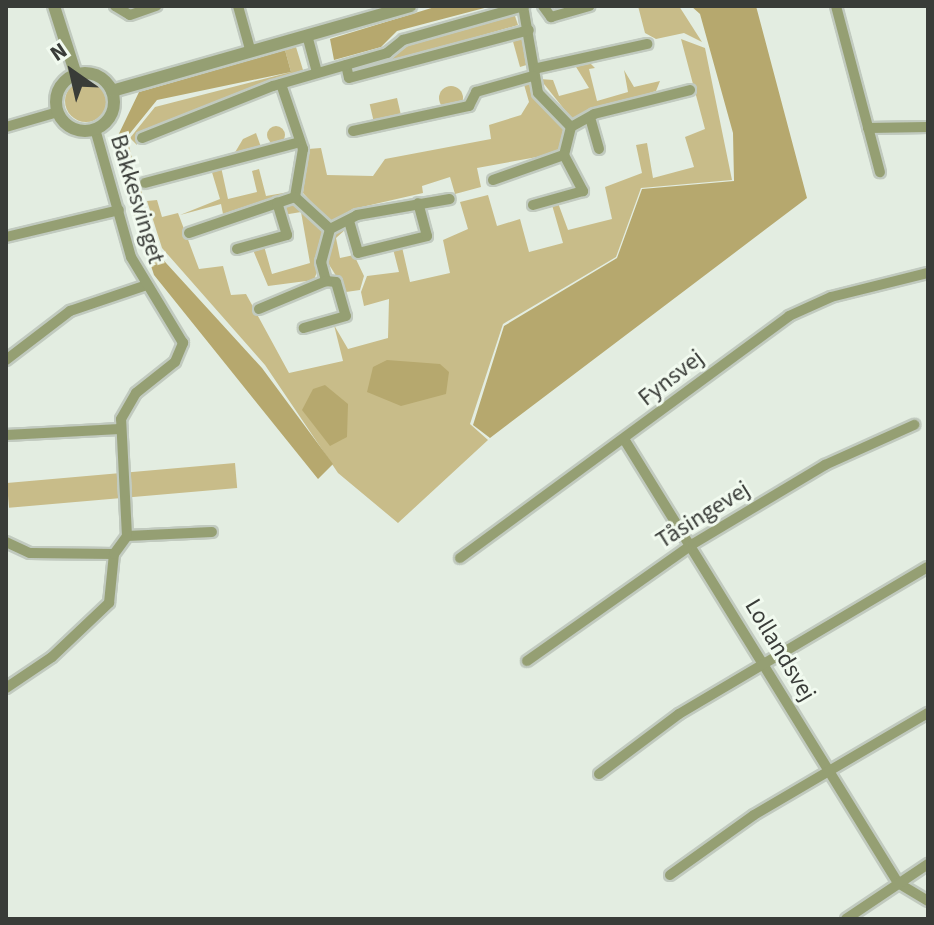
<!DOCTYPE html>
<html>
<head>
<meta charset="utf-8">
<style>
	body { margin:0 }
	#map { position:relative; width:934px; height:925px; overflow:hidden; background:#e3ede1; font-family:"Source Sans 3",sans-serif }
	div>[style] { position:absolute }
	.green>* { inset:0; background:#c8bc89; transform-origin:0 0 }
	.round { border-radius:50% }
	.forest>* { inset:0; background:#b6a86e }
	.roads { filter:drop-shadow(2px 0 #c1cabf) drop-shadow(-2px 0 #c1cabf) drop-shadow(0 2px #c1cabf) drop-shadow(0 -2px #c1cabf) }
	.minor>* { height:10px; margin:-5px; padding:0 5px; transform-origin:5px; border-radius:5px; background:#959f73 }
	.tertiary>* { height:12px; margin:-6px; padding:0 6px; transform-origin:6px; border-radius:6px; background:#959f73 }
	.tertiary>.ring { margin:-6px; padding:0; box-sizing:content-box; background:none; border:12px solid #959f73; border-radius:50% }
	span { translate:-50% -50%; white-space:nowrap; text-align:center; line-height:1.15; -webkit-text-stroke:6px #f1faef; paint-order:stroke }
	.street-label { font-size:24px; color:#393c38 }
	.frame { position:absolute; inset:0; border:8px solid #393c38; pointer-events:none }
	.north { position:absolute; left:32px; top:32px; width:80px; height:80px; -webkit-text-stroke:6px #f1faef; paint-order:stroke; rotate:326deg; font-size:22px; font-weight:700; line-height:32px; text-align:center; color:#393c38 }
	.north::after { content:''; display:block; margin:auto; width:28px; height:36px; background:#393c38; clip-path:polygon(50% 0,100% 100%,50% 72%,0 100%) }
</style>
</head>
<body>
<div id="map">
	<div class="green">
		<i style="clip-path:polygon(638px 6px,679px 6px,702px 42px,684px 33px,656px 39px,645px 33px)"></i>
		<i style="clip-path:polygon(514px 13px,518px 25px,355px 72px,403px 44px)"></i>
		<i style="clip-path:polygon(525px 37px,533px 63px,520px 67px,512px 38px)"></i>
		<i style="clip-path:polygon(681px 39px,705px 48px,732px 180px,641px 188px,616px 257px,503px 324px,470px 424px,488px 440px,398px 523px,338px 473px,265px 365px,162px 248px,147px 201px,157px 200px,162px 217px,178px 213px,199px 269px,223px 266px,231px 295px,246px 294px,289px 373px,343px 361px,334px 325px,348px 349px,388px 338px,389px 299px,364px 306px,361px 292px,367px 276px,399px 272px,393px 249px,402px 247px,410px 282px,450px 273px,443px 240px,468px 229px,460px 202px,488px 195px,497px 226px,520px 219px,529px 252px,563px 243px,552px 205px,558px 203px,568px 230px,612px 219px,605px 187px,642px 173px,636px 145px,647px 143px,653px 178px,694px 167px,685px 137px,705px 129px)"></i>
		<i style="clip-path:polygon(296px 47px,303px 70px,136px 133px,137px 145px,130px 138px,155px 107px,291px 72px,285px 50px)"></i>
		<i style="clip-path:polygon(585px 58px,595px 68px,589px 69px,597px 101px,628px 92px,624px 70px,634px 87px,660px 81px,656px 91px,572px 119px,540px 79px,553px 80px,559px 96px,589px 88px,573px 62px)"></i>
		<i style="clip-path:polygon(534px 77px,540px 98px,567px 129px,559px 153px,477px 168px,481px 187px,455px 194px,450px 177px,422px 186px,423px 193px,353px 209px,330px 222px,303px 193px,308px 149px,321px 148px,327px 175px,373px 176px,385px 159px,491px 139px,489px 125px,521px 115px,529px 102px,523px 81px)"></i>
		<i class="round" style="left:65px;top:80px;width:42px;height:42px"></i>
		<i class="round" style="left:439px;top:86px;width:24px;height:24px"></i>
		<i style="left:397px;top:98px;width:17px;height:28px;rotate:77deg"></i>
		<i class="round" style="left:267px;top:126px;width:18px;height:18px"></i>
		<i style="clip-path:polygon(256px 133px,261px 147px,234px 154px,243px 139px)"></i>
		<i style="clip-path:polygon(221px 167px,228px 199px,257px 192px,252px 171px,259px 169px,266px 196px,289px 192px,223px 214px,221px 204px,180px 215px,220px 199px,211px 169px)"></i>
		<i style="clip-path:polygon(294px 201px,323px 229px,318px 269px,314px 280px,268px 286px,253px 250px,264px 246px,272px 274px,310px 263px,301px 212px,283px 215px,280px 203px)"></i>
		<i style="clip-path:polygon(346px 229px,336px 238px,340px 258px,354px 255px,364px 276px,360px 290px,346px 292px,325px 258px,333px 231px)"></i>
		<i style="left:235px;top:463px;width:25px;height:229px;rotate:85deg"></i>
	</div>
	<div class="forest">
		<i style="clip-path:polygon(438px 6px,492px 6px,397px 31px,381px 47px,334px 60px,330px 39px)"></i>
		<i style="clip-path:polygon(691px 6px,756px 6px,807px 198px,490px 438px,473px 425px,504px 326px,617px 258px,642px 189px,734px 181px,733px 133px,700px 14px)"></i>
		<i style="clip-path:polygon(285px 50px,291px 72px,157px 100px,127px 137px,137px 180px,124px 182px,113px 146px,139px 92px)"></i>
		<i style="clip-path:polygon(140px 186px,156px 252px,262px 368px,333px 464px,318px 479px,154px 275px,126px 190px)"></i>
		<i style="clip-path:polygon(387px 360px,440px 364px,449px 372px,446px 394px,401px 406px,367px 392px,373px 367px)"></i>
		<i style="clip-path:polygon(325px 385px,348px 404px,347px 437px,330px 446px,302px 410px,313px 389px)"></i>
	</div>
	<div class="roads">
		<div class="minor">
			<i style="left:115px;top:6px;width:17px;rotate:31deg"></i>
			<i style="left:130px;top:15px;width:28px;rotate:-19deg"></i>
			<i style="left:238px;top:6px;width:45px;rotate:74.4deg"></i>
			<i style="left:523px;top:6px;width:88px;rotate:80.2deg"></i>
			<i style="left:538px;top:93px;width:47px;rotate:45.9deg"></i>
			<i style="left:571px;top:127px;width:29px;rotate:104deg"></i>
			<i style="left:564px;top:155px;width:41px;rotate:62.2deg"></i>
			<i style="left:583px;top:191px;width:52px;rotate:164.4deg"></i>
			<i style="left:543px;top:6px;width:14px;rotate:54deg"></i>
			<i style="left:551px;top:17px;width:40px;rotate:-16deg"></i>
			<i style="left:836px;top:6px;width:172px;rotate:75.2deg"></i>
			<i style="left:307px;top:35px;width:39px;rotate:75deg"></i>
			<i style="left:346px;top:65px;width:13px;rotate:77deg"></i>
			<i style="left:349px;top:78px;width:186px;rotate:-14.9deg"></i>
			<i style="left:538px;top:68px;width:112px;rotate:-12.4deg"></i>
			<i style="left:281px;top:84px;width:69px;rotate:71.3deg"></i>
			<i style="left:303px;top:149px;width:49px;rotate:99.5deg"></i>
			<i style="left:295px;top:197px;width:47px;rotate:42.4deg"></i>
			<i style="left:330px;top:229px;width:34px;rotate:105deg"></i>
			<i style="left:321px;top:262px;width:20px;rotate:75deg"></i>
			<i style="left:326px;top:281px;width:10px;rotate:6deg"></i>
			<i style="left:336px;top:282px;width:35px;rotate:74deg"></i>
			<i style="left:346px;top:316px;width:44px;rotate:164.1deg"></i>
			<i style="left:591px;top:121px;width:29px;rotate:74deg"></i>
			<i style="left:6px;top:127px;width:54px;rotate:-16.1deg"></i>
			<i style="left:571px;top:127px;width:26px;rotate:-29deg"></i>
			<i style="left:594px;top:114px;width:99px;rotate:-14deg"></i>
			<i style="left:868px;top:128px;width:60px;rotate:-1deg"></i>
			<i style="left:353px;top:131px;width:119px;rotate:-12.2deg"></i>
			<i style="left:469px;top:106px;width:16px;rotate:-63deg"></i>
			<i style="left:476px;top:92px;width:59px;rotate:-15.7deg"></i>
			<i style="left:142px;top:138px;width:141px;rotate:-21.7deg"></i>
			<i style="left:273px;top:86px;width:119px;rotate:-16.1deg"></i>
			<i style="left:387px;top:53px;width:21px;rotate:-39deg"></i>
			<i style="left:403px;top:40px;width:126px;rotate:-15.7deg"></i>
			<i style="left:493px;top:180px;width:75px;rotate:-19.4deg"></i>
			<i style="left:145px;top:183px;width:156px;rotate:-14.8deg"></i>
			<i style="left:349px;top:221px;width:33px;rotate:74deg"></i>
			<i style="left:358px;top:253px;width:71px;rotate:-13.8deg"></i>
			<i style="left:427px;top:236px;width:34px;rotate:-105deg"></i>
			<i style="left:330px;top:229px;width:30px;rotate:-27deg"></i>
			<i style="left:357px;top:215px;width:94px;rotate:-9.8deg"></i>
			<i style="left:189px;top:233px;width:112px;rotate:-18.8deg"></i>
			<i style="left:6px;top:237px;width:116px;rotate:-13.4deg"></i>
			<i style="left:237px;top:249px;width:52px;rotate:-15.6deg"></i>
			<i style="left:287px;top:235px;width:34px;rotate:-107deg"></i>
			<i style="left:259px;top:309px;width:73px;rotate:-22.7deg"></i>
			<i style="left:6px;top:360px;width:81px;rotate:-37.4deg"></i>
			<i style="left:70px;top:311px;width:78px;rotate:-18.7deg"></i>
			<i style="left:6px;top:435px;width:114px;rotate:-3deg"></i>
			<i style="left:624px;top:439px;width:522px;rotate:58.32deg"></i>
			<i style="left:898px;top:883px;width:35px;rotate:31deg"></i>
			<i style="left:127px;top:536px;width:85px;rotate:-2.7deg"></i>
			<i style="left:6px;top:542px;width:26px;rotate:25deg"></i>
			<i style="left:30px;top:553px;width:84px;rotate:0.7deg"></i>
			<i style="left:460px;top:558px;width:408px;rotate:-36.3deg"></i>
			<i style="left:789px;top:316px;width:46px;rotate:-24.3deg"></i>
			<i style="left:831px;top:297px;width:100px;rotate:-13.9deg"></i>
			<i style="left:527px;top:661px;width:203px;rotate:-35.2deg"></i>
			<i style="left:693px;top:544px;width:154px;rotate:-30.9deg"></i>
			<i style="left:825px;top:465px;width:98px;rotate:-24.2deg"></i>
			<i style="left:6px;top:688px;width:55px;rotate:-34deg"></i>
			<i style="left:52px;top:657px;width:79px;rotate:-43.5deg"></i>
			<i style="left:109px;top:603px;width:49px;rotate:-84.2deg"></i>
			<i style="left:114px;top:554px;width:22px;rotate:-54deg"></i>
			<i style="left:127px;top:536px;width:117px;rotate:-92.9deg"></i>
			<i style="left:121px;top:419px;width:30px;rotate:-60deg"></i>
			<i style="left:136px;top:393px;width:50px;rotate:-38.5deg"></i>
			<i style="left:175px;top:362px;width:21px;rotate:-67deg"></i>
			<i style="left:183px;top:343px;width:100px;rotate:-121.2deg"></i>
			<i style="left:131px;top:257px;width:133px;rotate:-105.7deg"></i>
			<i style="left:599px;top:774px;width:100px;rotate:-36.9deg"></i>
			<i style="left:679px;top:714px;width:289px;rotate:-30.6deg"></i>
			<i style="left:670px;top:875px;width:103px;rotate:-35.5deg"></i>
			<i style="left:754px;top:815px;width:202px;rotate:-30.4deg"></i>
			<i style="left:846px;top:919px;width:99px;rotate:-33.9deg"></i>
		</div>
		<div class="tertiary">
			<i style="left:54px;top:6px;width:72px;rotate:72.3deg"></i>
			<i class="ring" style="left:56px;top:73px;width:46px;height:46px"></i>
			<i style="left:112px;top:91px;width:310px;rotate:-15.9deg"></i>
		</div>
	</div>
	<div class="street-label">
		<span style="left:137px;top:199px;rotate:73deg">Bakkesvinget</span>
		<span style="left:671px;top:378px;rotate:-38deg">Fynsvej</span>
		<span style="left:703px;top:515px;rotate:-32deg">Tåsingevej</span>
		<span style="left:780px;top:650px;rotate:59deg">Lollandsvej</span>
	</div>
	<div class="frame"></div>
	<div class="north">N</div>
</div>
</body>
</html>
